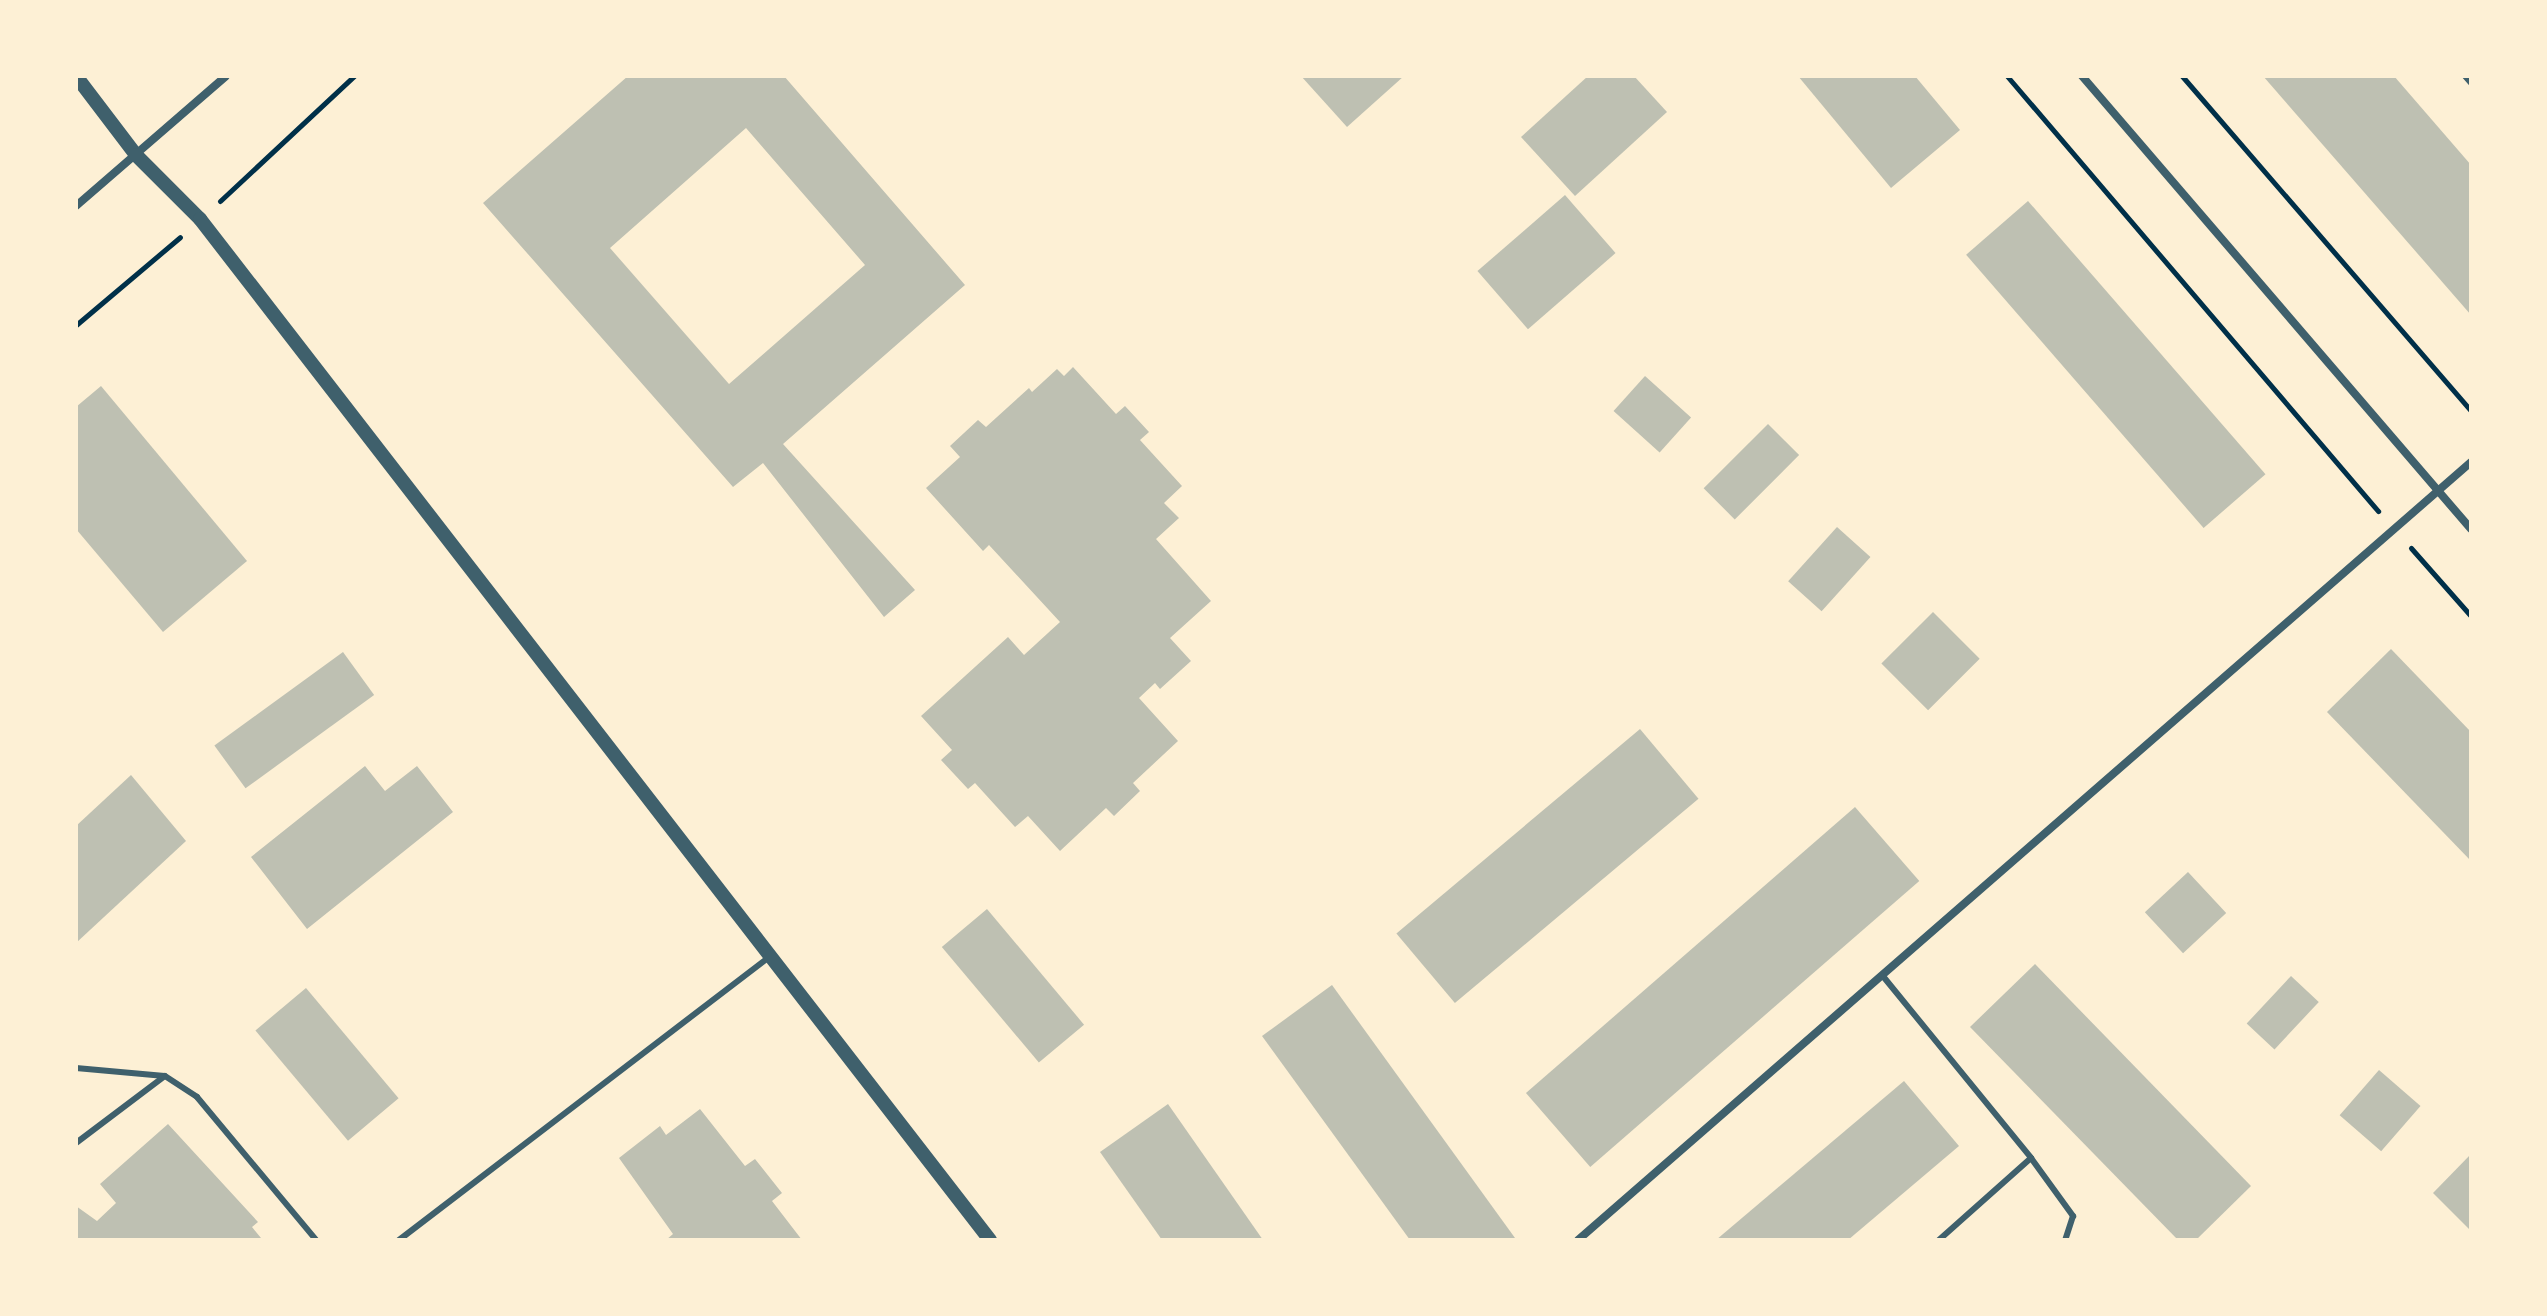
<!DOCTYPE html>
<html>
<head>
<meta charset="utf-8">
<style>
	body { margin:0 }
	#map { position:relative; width:2547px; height:1316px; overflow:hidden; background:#fdf0d5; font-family:"Nunito Sans",sans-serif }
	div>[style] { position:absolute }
	.building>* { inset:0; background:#bec0b2; transform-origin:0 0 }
	.path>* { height:5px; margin:-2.5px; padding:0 2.5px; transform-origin:2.5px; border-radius:2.5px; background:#003049 }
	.service>* { height:6px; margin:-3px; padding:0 3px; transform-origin:3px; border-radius:3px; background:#3f606c }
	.minor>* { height:8px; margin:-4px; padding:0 4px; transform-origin:4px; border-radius:4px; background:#3f606c }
	.tertiary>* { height:14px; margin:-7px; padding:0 7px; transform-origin:7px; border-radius:7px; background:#3f606c }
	span { translate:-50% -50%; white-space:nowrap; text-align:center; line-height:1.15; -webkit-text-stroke:8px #fdf0d5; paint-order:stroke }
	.frame { position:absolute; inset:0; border:78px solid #fdf0d5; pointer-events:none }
</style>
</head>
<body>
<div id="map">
	<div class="building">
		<i style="clip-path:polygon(evenodd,628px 76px,784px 76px,965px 285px,783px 444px,915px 590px,884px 617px,763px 463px,733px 487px,483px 203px,628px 76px,746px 128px,865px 265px,729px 384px,610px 248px,746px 128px)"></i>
		<i style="clip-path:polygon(1301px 76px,1404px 76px,1347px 127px)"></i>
		<i style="clip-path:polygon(1588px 76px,1634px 76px,1667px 112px,1575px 196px,1521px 137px)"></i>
		<i style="clip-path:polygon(1798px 76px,1915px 76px,1960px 130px,1891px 188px)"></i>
		<i style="clip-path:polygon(2263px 76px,2394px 76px,2471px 165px,2471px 315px)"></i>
		<i style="left:1565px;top:195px;width:77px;height:116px;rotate:49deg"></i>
		<i style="left:2028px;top:201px;width:362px;height:82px;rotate:49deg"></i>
		<i style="clip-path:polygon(1073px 367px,1116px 414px,1125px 406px,1149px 432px,1140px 440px,1182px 486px,1164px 503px,1179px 518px,1156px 539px,1211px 601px,1170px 638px,1191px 661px,1160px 689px,1155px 683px,1139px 698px,1178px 741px,1133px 783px,1140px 791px,1114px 816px,1106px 808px,1060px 851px,1028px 816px,1015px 827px,975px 783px,968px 789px,941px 760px,952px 750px,921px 716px,1008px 637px,1024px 655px,1060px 622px,989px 545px,983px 551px,926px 488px,960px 457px,950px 446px,978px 420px,986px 427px,1029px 388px,1032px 392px,1057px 369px,1064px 376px)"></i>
		<i style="left:1645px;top:376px;width:62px;height:47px;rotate:42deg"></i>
		<i style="clip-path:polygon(101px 386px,247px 561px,163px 632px,76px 529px,76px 407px)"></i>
		<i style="left:1768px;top:424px;width:44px;height:91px;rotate:45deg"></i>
		<i style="left:1837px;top:527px;width:45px;height:73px;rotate:42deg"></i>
		<i style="left:1933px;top:612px;width:66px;height:73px;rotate:45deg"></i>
		<i style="clip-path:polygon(2391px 649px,2471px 732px,2471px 861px,2327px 712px)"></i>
		<i style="left:343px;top:652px;width:53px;height:159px;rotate:54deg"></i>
		<i style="left:1640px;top:729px;width:91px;height:318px;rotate:50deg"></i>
		<i style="clip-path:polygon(365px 766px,385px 791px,417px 766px,453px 812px,307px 929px,251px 857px)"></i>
		<i style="clip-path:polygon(131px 775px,186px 841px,76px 943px,76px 826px)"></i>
		<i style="left:1855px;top:807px;width:98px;height:436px;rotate:49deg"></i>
		<i style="left:2188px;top:872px;width:56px;height:59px;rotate:47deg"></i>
		<i style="left:987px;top:909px;width:151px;height:59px;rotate:50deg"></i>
		<i style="clip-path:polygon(2035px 964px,2251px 1186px,2196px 1240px,2178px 1240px,1970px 1027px)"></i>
		<i style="left:2291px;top:976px;width:38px;height:65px;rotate:43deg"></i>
		<i style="clip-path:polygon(1332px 985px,1515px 1238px,1513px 1240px,1410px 1240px,1262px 1036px)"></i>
		<i style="left:306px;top:988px;width:144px;height:66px;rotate:50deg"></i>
		<i style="left:2379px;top:1070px;width:55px;height:60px;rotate:41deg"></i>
		<i style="clip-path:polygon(1904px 1081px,1959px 1146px,1848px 1240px,1716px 1240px)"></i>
		<i style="clip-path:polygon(1168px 1104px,1263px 1240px,1162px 1240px,1100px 1152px)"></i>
		<i style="clip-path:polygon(700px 1109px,745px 1166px,755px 1159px,782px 1193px,772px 1201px,802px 1240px,666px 1240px,673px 1234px,619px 1158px,660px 1126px,666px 1135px)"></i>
		<i style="clip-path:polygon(168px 1124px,258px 1222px,252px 1227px,261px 1238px,272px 1240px,76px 1240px,76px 1206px,97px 1221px,116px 1203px,100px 1184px)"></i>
		<i style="clip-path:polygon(2471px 1154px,2471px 1231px,2433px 1193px)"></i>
	</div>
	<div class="path">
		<i style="left:2007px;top:76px;width:572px;rotate:49.54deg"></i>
		<i style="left:2182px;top:76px;width:442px;rotate:49.2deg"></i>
		<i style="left:220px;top:201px;width:183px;rotate:-43deg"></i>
		<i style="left:76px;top:325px;width:136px;rotate:-40.2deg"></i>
		<i style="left:2411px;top:548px;width:91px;rotate:48.6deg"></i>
	</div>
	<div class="service">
		<i style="left:2465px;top:76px;width:9px;rotate:49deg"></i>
		<i style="left:1882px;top:975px;width:236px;rotate:50.8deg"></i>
		<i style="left:2031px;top:1158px;width:123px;rotate:138.3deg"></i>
		<i style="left:76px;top:1068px;width:89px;rotate:5.1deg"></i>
		<i style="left:165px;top:1076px;width:38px;rotate:33deg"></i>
		<i style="left:197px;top:1097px;width:186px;rotate:50.2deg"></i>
		<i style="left:76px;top:1143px;width:111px;rotate:-37deg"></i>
		<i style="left:2031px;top:1158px;width:72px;rotate:54.1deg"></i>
		<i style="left:2073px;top:1216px;width:25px;rotate:108deg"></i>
		<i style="left:399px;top:1240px;width:467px;rotate:-37.4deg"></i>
	</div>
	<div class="minor">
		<i style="left:2082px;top:76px;width:597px;rotate:49.35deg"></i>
		<i style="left:76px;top:206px;width:198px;rotate:-40.9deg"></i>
		<i style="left:1578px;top:1240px;width:1184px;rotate:-41.06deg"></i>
	</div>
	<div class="tertiary">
		<i style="left:76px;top:76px;width:99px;rotate:52.8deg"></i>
		<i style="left:136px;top:155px;width:91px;rotate:45deg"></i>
		<i style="left:200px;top:219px;width:1291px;rotate:52.27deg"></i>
	</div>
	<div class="frame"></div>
</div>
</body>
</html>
